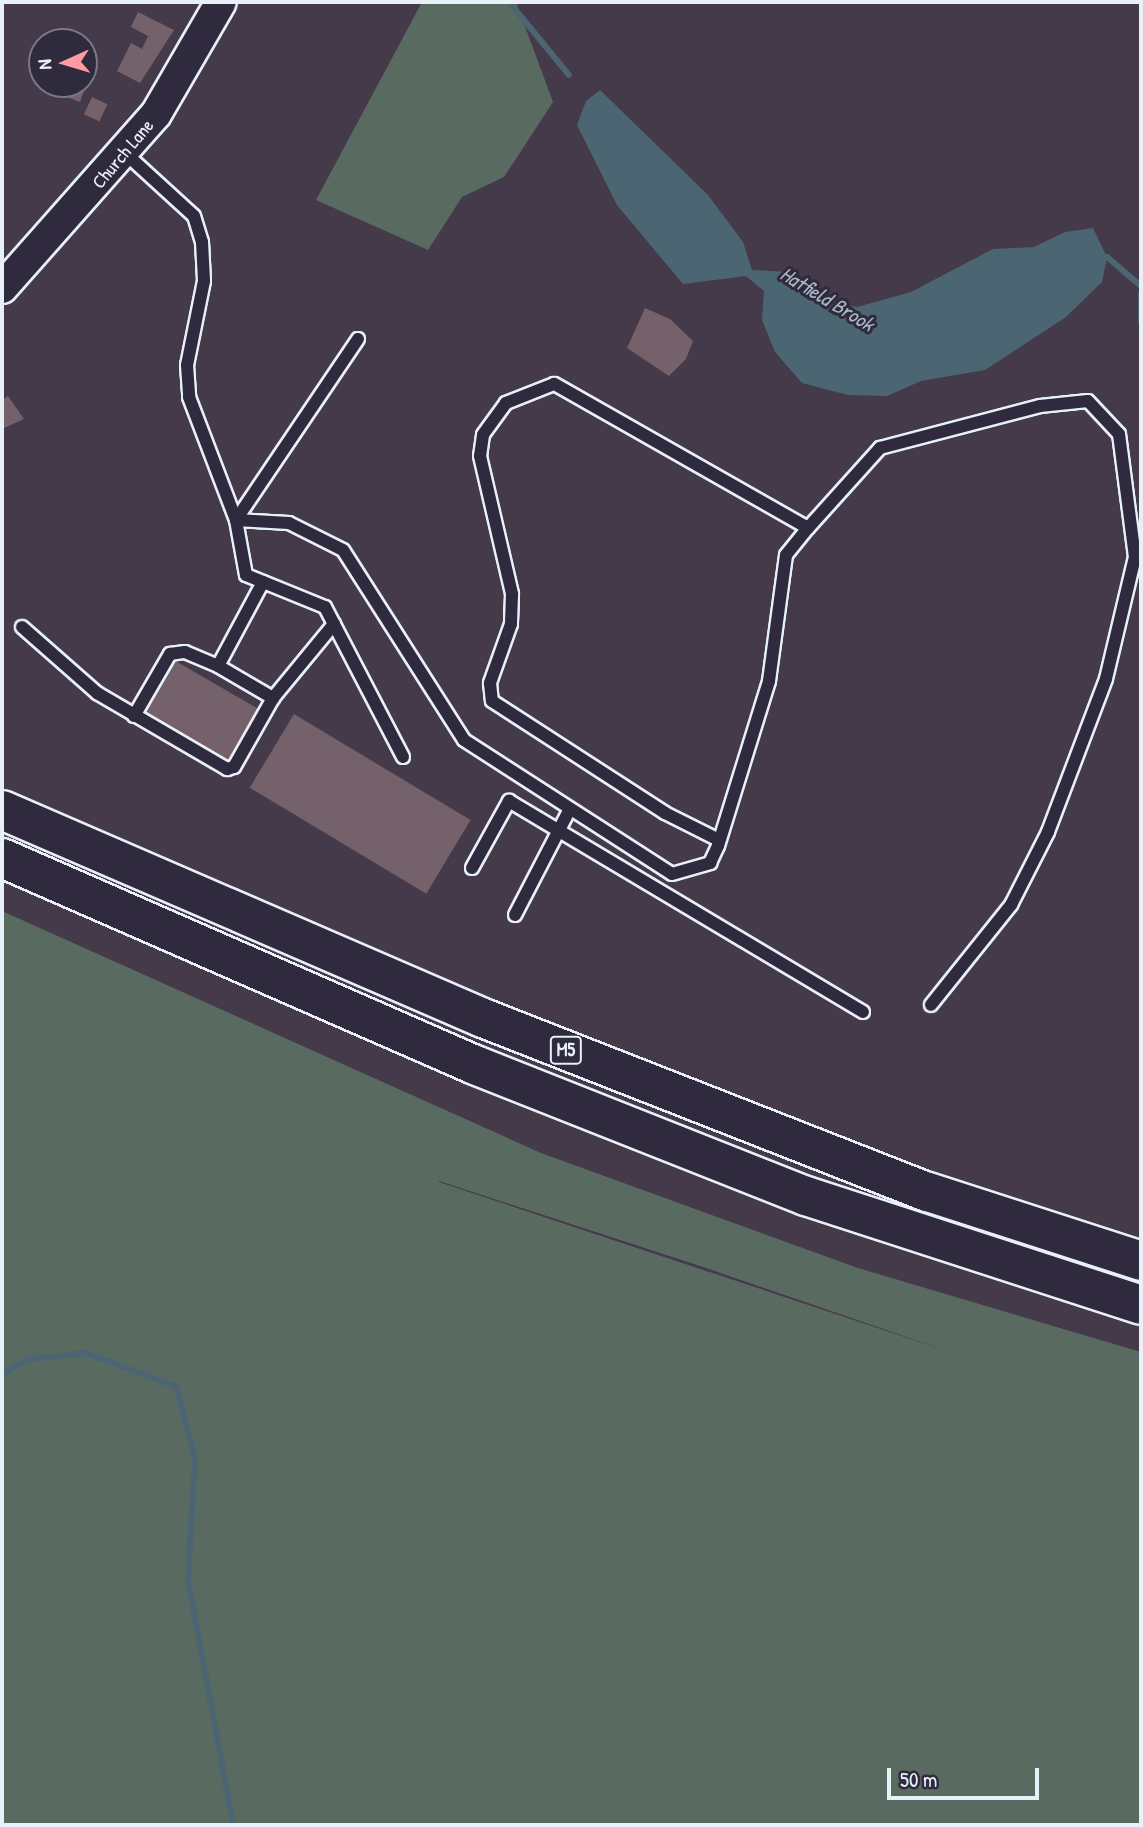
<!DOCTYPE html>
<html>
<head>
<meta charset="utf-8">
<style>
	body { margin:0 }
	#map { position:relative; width:1143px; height:1827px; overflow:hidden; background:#443a4a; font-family:"Patrick Hand",sans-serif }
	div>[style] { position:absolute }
	.green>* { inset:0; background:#596a61 }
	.water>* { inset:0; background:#4c6573 }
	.stream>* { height:6px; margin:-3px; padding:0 3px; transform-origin:3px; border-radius:3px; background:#4c6573 }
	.building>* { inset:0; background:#75616a; transform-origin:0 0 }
	.roads { filter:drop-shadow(2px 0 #e8f1f8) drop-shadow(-2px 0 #e8f1f8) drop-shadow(0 2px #e8f1f8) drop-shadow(0 -2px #e8f1f8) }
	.service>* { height:12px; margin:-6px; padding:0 6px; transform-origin:6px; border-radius:6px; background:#2f2a3d }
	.tertiary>* { height:30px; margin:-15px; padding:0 15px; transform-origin:15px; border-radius:15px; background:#2f2a3d }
	.motorway>* { height:38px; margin:-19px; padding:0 19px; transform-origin:19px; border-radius:19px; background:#2f2a3d }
	span { translate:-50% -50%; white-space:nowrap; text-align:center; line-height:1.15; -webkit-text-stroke:6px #2f2a3d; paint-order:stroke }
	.shield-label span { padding:2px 5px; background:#2f2a3d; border:2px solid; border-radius:5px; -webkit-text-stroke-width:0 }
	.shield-label { font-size:18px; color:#e8f1f8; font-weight:700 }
	.street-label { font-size:19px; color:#e8f1f8 }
	.water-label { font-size:21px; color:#aab9c3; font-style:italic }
	.frame { position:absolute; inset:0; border:4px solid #e8f1f8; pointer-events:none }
	.north { position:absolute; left:28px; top:28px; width:70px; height:70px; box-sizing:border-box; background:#2f2a3d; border:2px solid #797a88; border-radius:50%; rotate:266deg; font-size:19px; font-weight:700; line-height:28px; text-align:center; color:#e8f1f8 }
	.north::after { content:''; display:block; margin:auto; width:24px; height:32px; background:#ff9aa2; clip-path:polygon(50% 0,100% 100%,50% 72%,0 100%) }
	.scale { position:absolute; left:887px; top:1768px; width:152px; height:32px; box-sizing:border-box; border:4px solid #e8f1f8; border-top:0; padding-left:9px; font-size:21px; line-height:24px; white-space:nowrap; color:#e8f1f8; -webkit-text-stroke:5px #2f2a3d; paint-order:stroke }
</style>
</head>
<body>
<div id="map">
	<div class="green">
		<i style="clip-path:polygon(422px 2px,516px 2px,553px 102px,504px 177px,462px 197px,428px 250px,316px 200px)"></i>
		<i style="clip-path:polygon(evenodd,2px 911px,541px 1153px,858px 1268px,1141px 1352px,1141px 1825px,2px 1825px,2px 911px,439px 1181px,703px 1267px,950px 1352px,439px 1182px,439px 1181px)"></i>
	</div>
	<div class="water">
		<i style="clip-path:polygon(600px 90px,708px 195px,743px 242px,752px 270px,789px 272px,808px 300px,857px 307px,911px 292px,993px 249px,1034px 247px,1065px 232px,1093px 228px,1107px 257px,1102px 282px,1066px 317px,985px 370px,921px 381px,887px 396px,848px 395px,802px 383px,775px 352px,762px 320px,764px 291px,746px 276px,683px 284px,617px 205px,577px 125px,586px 101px)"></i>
	</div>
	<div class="stream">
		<i style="left:509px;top:2px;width:94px;rotate:50.6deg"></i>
		<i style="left:1100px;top:260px;width:8px;rotate:-23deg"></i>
		<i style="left:1107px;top:257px;width:45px;rotate:40.5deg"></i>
		<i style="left:1141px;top:294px;width:27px;rotate:90deg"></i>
		<i style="left:2px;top:1375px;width:31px;rotate:-32deg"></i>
		<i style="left:28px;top:1359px;width:58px;rotate:-5.9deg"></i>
		<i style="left:86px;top:1353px;width:97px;rotate:20.5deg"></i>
		<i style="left:177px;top:1387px;width:73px;rotate:75.8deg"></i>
		<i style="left:195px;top:1458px;width:121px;rotate:93.3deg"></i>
		<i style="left:188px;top:1579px;width:250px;rotate:79.6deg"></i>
	</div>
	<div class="building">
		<i style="clip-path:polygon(138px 12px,174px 30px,140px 83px,117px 71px,131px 43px,142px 49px,148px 36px,131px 27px)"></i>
		<i style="clip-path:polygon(68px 84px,85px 88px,80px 102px,64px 96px)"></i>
		<i style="left:92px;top:97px;width:17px;height:19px;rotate:25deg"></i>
		<i style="clip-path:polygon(645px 308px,670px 319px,693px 341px,686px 359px,669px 376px,627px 348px)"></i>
		<i style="clip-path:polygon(8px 396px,24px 419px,2px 429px,2px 400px)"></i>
		<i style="left:172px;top:659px;width:99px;height:62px;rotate:30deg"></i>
		<i style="left:294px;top:714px;width:206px;height:86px;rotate:31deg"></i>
	</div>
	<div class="roads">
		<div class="service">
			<i style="left:125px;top:153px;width:93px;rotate:42.4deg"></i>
			<i style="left:194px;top:216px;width:27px;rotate:73deg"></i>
			<i style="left:202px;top:242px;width:39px;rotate:87deg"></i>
			<i style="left:204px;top:281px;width:86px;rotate:101.4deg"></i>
			<i style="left:187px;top:365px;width:32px;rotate:86deg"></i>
			<i style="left:189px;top:397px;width:132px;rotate:69.1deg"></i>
			<i style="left:236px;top:520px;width:53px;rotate:3.2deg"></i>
			<i style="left:289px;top:523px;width:60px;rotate:26.6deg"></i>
			<i style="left:343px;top:550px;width:225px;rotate:57.5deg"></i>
			<i style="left:464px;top:740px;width:247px;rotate:32.8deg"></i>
			<i style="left:672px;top:874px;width:40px;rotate:-16deg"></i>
			<i style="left:710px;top:863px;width:19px;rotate:-65deg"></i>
			<i style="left:718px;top:846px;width:173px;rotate:-72.8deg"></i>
			<i style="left:769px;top:681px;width:127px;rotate:-82.3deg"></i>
			<i style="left:786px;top:555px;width:35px;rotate:-51deg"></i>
			<i style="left:808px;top:528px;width:292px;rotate:-150.4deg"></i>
			<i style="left:554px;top:384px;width:52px;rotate:158.4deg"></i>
			<i style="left:506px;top:403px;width:39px;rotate:126deg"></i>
			<i style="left:483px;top:435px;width:21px;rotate:98deg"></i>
			<i style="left:480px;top:456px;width:142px;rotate:76.9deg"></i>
			<i style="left:512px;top:594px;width:30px;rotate:92deg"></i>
			<i style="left:511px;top:624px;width:63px;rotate:109.6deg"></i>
			<i style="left:490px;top:683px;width:18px;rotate:84deg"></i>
			<i style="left:492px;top:701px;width:206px;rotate:32.9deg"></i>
			<i style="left:665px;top:813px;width:60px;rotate:26.6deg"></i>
			<i style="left:358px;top:339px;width:218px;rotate:124deg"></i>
			<i style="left:236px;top:520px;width:56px;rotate:79.7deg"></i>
			<i style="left:246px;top:575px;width:85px;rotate:22.1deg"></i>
			<i style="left:325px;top:607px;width:169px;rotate:62.5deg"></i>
			<i style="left:808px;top:528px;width:108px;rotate:-48deg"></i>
			<i style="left:880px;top:448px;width:165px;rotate:-14.7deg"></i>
			<i style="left:1040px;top:406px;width:48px;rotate:-5.9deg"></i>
			<i style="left:1088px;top:401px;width:45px;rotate:46.8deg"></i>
			<i style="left:1119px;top:434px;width:124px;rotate:82.6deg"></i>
			<i style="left:1135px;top:557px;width:125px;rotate:103.4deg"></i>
			<i style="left:1106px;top:679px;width:164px;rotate:110.8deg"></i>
			<i style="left:1048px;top:832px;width:82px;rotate:116.9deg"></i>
			<i style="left:1011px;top:905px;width:128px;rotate:128.7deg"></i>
			<i style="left:263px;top:582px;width:95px;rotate:118.2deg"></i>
			<i style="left:218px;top:666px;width:64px;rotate:30.2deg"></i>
			<i style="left:273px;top:698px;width:96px;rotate:-50.5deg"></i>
			<i style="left:22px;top:627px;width:100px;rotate:41.3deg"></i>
			<i style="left:97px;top:693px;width:151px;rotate:30.3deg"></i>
			<i style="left:227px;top:769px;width:7px;rotate:-16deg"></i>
			<i style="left:234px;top:767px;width:79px;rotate:-60.5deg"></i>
			<i style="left:134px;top:716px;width:72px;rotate:-59.9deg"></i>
			<i style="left:170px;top:654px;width:15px;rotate:-8deg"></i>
			<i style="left:185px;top:652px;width:36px;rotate:23deg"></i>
			<i style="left:472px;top:868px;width:77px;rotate:-61.1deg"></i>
			<i style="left:509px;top:801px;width:412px;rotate:30.8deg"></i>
			<i style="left:515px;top:915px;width:119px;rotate:-62.6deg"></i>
		</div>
		<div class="tertiary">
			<i style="left:2px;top:288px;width:232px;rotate:-48.5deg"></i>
			<i style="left:156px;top:114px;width:129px;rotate:-59.9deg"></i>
		</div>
		<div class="motorway">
			<i style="left:2px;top:810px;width:524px;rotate:23.39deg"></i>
			<i style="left:483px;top:1018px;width:478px;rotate:21.4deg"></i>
			<i style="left:928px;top:1192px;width:224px;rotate:17.9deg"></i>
			<i style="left:2px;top:858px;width:516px;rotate:23.64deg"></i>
			<i style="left:475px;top:1065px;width:356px;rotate:21.6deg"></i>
			<i style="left:806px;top:1196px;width:352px;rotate:18deg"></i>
		</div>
	</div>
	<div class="shield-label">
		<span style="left:566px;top:1050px">M5</span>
	</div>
	<div class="street-label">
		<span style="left:123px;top:154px;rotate:-50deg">Church Lane</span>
	</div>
	<div class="water-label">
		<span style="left:827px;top:299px;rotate:31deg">Hatfield Brook</span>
	</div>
	<div class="frame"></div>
	<div class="north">N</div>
	<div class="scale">50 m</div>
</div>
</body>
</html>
